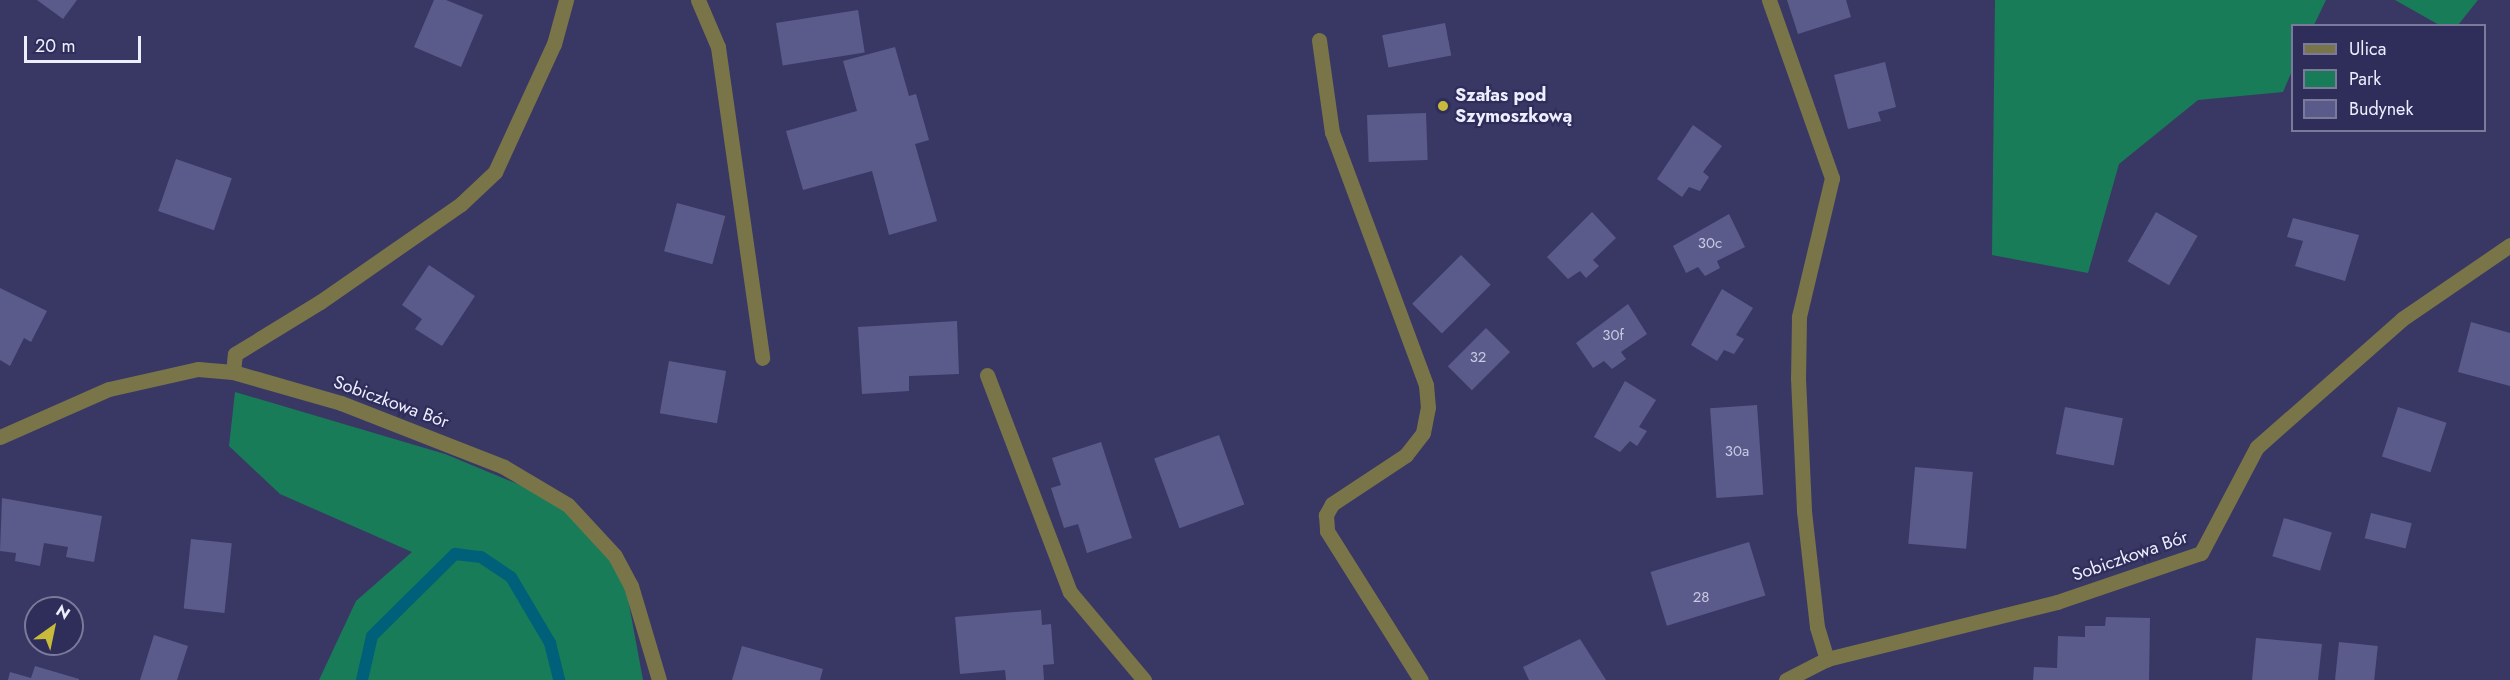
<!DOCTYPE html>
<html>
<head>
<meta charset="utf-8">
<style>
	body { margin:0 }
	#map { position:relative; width:2510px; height:680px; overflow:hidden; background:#393864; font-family:Jost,sans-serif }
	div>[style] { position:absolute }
	.green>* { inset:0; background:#197c58 }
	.stream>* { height:12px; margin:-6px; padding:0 6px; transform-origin:6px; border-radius:6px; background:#006079 }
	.building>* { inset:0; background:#5b5b8b; transform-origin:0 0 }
	.lane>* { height:15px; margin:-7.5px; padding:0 7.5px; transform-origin:7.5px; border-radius:7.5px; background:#797548 }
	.street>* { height:15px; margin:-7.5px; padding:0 7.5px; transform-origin:7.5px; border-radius:7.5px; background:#797548 }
	.dots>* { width:16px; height:16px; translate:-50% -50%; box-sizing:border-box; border:3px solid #2f2d59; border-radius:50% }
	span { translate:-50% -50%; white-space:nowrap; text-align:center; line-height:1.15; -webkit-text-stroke:4.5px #2f2d59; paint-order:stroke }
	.number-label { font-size:15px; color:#c8c9e2 }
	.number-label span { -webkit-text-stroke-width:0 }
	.poi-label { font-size:18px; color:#edeeff; font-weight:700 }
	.left { translate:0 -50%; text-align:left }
	.street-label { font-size:18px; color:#edeeff }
	.legend { position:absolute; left:2291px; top:24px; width:195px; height:108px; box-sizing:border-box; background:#2f2d59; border:2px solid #7b7a9b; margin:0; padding:8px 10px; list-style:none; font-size:18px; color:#edeeff }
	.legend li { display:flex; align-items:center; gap:12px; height:30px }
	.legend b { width:30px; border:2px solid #7b7a9b }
	.north { position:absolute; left:24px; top:596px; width:60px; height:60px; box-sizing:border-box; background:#2f2d59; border:2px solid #7b7a9b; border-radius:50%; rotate:33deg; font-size:16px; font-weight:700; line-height:24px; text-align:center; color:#edeeff }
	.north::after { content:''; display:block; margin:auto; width:21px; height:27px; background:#c8bb3b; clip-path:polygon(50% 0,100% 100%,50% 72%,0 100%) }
	.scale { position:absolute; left:24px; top:36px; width:117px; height:27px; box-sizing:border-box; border:3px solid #edeeff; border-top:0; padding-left:8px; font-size:18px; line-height:21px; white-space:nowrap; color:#edeeff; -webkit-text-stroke:4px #2f2d59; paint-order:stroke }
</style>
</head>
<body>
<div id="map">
	<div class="green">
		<i style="clip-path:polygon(1995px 0,2326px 0,2314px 25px,2292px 26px,2292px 71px,2283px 92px,2198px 100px,2119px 164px,2088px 273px,1992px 255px)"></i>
		<i style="clip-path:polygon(2395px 0,2478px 0,2458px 25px,2441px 26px)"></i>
		<i style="clip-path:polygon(235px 392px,445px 454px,568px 505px,623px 572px,643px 680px,319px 680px,356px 601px,412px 552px,280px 494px,229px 446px)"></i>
	</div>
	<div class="stream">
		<i style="left:362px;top:680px;width:45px;rotate:-77.2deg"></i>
		<i style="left:372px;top:636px;width:117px;rotate:-44.7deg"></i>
		<i style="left:455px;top:554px;width:26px;rotate:7deg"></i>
		<i style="left:481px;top:557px;width:36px;rotate:34deg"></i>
		<i style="left:511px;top:577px;width:77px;rotate:59.4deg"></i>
		<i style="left:550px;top:643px;width:38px;rotate:76deg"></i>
	</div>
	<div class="building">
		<i style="clip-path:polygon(37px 0,77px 0,63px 19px)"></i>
		<i style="clip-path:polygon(434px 0,446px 0,483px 15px,461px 67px,414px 47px)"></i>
		<i style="clip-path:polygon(1787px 0,1846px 0,1851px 17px,1798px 34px)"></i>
		<i style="left:858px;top:10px;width:43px;height:83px;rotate:81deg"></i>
		<i style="left:1445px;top:23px;width:33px;height:64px;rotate:79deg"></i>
		<i style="clip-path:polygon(895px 47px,909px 96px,916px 94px,929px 140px,915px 144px,937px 221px,889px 235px,872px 171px,803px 190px,786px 131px,857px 111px,843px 61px)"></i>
		<i style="clip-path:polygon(1885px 62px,1896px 107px,1878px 112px,1881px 121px,1848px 129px,1834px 75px)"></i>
		<i style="left:1426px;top:113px;width:47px;height:59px;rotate:88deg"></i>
		<i style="clip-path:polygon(1693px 125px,1722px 146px,1703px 172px,1709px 177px,1700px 191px,1689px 187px,1682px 197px,1657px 179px)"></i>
		<i style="left:176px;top:159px;width:59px;height:55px;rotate:19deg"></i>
		<i style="left:677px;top:203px;width:50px;height:50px;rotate:15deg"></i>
		<i style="clip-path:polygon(1592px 212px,1616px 238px,1593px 260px,1599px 266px,1586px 278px,1580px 271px,1568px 279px,1547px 257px)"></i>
		<i style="left:2156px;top:212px;width:48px;height:57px;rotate:30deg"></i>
		<i style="clip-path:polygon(1729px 214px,1745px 247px,1717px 261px,1720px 268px,1705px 276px,1698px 267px,1686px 273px,1673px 246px)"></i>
		<i style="clip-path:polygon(2293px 218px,2359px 235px,2345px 281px,2295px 266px,2303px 241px,2287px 237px)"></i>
		<i style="left:1461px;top:255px;width:42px;height:69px;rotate:45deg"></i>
		<i style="clip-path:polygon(429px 265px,475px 296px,442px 346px,415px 329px,422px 319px,402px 305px)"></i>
		<i style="clip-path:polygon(0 288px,47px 311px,31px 342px,24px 338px,10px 366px,0 360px)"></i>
		<i style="clip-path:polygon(1722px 289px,1753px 308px,1736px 335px,1744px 339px,1734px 354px,1724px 350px,1717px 361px,1691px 345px)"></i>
		<i style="clip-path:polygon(1628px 304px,1647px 334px,1621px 352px,1626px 359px,1612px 369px,1604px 361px,1593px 368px,1576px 343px)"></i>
		<i style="clip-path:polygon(957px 321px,959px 374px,909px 376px,909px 391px,862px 394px,858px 327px)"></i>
		<i style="clip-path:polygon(2471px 322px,2510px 333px,2510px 386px,2458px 372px)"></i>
		<i style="left:1486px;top:328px;width:34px;height:54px;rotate:45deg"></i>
		<i style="left:669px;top:361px;width:58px;height:53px;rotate:10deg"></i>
		<i style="clip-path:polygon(1625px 381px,1656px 400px,1639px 427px,1647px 431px,1637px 446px,1630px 441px,1620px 452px,1594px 437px)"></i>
		<i style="left:1757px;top:405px;width:90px;height:47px;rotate:86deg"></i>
		<i style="left:2065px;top:407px;width:59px;height:48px;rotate:11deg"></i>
		<i style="left:2398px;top:407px;width:51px;height:52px;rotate:18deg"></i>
		<i style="left:1219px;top:435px;width:74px;height:69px;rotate:70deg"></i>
		<i style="clip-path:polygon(1101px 442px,1132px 538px,1087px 553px,1078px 524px,1064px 528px,1051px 488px,1061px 485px,1052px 458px)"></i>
		<i style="left:1915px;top:467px;width:58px;height:77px;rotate:5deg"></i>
		<i style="clip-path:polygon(2px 498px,102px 516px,94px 562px,66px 557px,68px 547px,44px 543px,40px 566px,15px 561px,16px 553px,0 551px)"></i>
		<i style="left:2371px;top:513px;width:42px;height:26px;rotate:14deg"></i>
		<i style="left:2284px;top:518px;width:50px;height:40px;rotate:17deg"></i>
		<i style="left:191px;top:539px;width:41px;height:70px;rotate:6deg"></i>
		<i style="left:1749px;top:542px;width:56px;height:103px;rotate:73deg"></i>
		<i style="clip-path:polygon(1041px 610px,1042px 625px,1051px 624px,1054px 664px,1043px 665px,1044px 680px,1006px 680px,1005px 670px,960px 674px,955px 617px)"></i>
		<i style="clip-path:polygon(2106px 617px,2150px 618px,2149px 680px,2033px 680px,2034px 667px,2057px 668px,2058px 636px,2085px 637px,2085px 626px,2105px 626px)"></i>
		<i style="clip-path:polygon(154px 635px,188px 646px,177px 680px,140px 680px)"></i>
		<i style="clip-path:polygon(2256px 638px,2322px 644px,2318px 680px,2252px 680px)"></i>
		<i style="clip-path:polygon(1580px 639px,1606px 680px,1529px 680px,1523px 667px)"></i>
		<i style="left:2339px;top:642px;width:39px;height:38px;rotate:6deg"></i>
		<i style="clip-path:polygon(742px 646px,823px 669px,820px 680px,732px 680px)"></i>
		<i style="clip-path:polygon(35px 666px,79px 679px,79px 680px,8px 680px,10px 672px,31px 678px)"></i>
	</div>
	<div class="lane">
		<i style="left:1769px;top:0;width:189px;rotate:70.5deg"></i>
		<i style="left:1832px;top:178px;width:143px;rotate:103.4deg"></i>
		<i style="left:1799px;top:317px;width:61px;rotate:90.9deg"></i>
		<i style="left:1798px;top:378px;width:133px;rotate:87.4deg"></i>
		<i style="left:1804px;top:511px;width:117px;rotate:83.6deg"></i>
		<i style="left:1817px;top:627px;width:34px;rotate:73deg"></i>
		<i style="left:1319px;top:40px;width:93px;rotate:82deg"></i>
		<i style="left:1332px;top:132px;width:270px;rotate:69.6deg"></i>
		<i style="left:1426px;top:385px;width:22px;rotate:85deg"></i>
		<i style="left:1428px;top:407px;width:26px;rotate:101deg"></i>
		<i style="left:1423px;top:433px;width:28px;rotate:128deg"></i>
		<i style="left:1406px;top:455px;width:89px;rotate:146.5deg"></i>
		<i style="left:1332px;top:504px;width:13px;rotate:119deg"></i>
		<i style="left:1326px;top:515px;width:16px;rotate:86deg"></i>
		<i style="left:1327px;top:531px;width:176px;rotate:57.8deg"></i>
		<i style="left:233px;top:372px;width:18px;rotate:-84deg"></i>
		<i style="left:235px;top:354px;width:100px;rotate:-31.5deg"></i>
		<i style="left:320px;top:302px;width:172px;rotate:-34.8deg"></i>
		<i style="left:461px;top:204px;width:47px;rotate:-43.3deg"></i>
		<i style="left:495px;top:172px;width:141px;rotate:-65.3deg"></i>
		<i style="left:554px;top:44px;width:46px;rotate:-74.7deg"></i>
		<i style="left:987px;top:375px;width:232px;rotate:69.1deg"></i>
		<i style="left:1070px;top:592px;width:115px;rotate:49.9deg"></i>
	</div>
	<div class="street">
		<i style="left:698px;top:0;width:51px;rotate:66.9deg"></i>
		<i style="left:718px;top:47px;width:314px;rotate:81.9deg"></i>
		<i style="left:0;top:437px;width:119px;rotate:-23.8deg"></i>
		<i style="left:109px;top:389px;width:91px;rotate:-12.7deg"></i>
		<i style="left:198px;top:369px;width:35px;rotate:5deg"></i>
		<i style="left:233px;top:372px;width:112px;rotate:16deg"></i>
		<i style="left:341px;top:403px;width:175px;rotate:21.4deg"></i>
		<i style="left:504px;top:467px;width:74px;rotate:30.7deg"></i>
		<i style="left:568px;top:505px;width:69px;rotate:47.3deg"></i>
		<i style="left:615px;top:556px;width:34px;rotate:62deg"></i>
		<i style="left:631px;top:586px;width:98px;rotate:73.4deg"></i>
		<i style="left:1786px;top:680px;width:46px;rotate:-27.1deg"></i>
		<i style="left:1827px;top:659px;width:237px;rotate:-13.9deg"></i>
		<i style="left:2057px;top:602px;width:152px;rotate:-18.8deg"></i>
		<i style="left:2201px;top:553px;width:120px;rotate:-62.2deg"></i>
		<i style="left:2257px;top:447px;width:193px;rotate:-41.4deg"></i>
		<i style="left:2402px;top:319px;width:131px;rotate:-34.4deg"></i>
	</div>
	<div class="dots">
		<i style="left:1443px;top:106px;background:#c8bb3b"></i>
	</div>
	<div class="number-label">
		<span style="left:1710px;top:244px">30c</span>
		<span style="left:1613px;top:336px">30f</span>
		<span style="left:1478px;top:358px">32</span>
		<span style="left:1737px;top:452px">30a</span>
		<span style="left:1701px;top:598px">28</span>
	</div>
	<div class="poi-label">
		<span class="left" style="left:1455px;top:106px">Szałas pod<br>Szymoszkową</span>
	</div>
	<div class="street-label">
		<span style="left:391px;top:402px;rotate:20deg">Sobiczkowa Bór</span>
		<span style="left:2130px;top:556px;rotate:-19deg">Sobiczkowa Bór</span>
	</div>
	<ul class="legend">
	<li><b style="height:8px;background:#797548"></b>Ulica</li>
	<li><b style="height:16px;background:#197c58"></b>Park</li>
	<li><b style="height:16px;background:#5b5b8b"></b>Budynek</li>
	</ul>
	<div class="north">N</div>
	<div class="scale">20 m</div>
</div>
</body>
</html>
